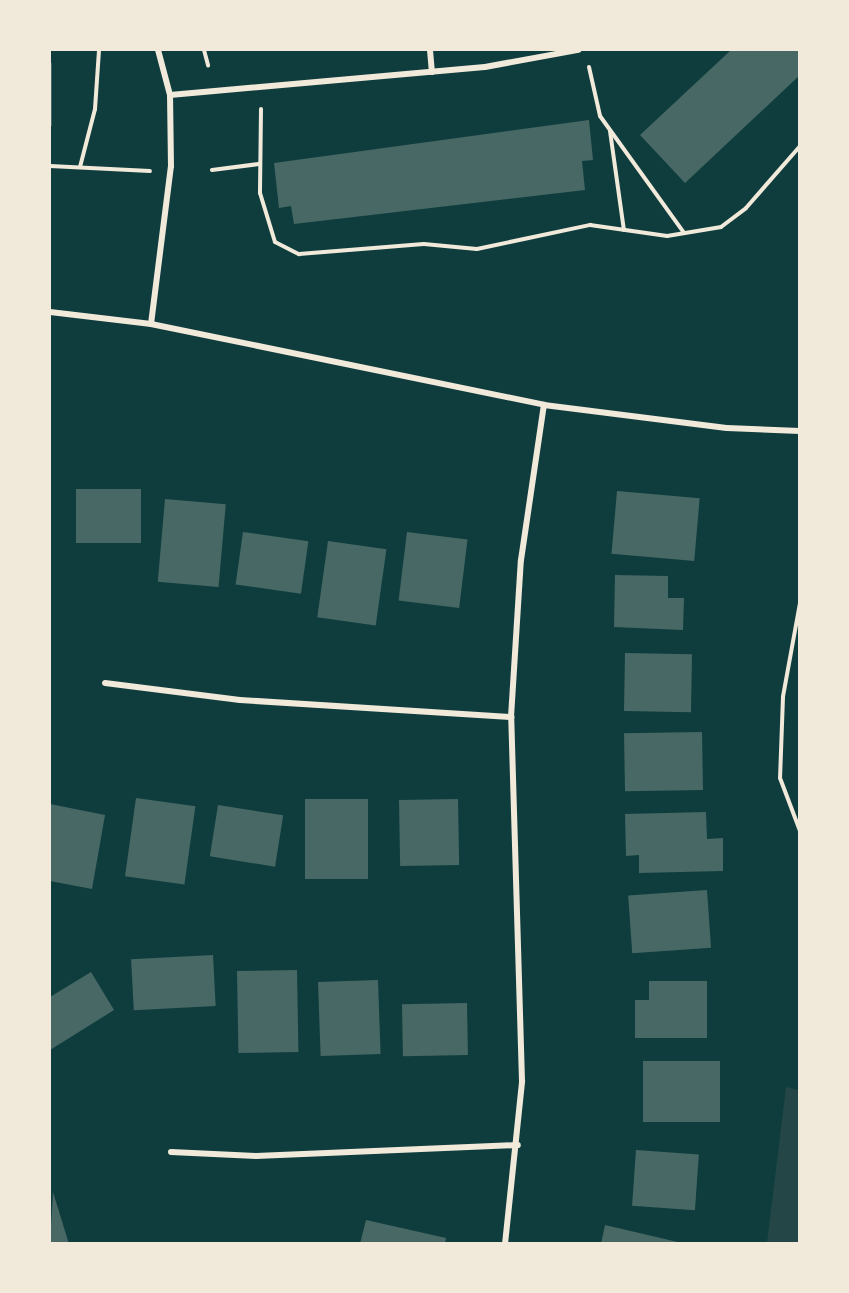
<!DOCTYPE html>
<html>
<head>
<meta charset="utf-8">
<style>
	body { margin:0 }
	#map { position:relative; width:849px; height:1293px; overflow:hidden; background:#0f3d3e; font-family:Poppins,sans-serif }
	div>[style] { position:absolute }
	.green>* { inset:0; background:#244646 }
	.building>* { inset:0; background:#486865; transform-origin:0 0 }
	.path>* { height:4px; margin:-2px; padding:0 2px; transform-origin:2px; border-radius:2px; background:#f1e9da }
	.minor>* { height:6px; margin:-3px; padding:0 3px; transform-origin:3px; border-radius:3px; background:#f1e9da }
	span { translate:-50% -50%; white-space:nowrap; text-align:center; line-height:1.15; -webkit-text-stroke:6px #f1e9da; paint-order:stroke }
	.frame { position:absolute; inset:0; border:51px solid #f1e9da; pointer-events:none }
</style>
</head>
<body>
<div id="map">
	<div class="green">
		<i style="clip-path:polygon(786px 1087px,799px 1090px,799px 1243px,767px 1243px)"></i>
	</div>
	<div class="building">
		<i style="clip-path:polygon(731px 50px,800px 50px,800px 75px,685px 183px,640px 135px)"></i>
		<i style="left:50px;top:63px;width:2px;height:63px"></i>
		<i style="clip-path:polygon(589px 120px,593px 160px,582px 161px,585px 190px,294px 224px,291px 206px,279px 208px,274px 163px)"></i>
		<i style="left:141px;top:489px;width:54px;height:65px;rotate:90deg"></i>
		<i style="left:617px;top:491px;width:83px;height:63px;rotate:5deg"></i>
		<i style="left:165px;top:499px;width:61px;height:83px;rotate:5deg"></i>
		<i style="left:243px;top:532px;width:66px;height:53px;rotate:8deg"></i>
		<i style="left:407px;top:532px;width:61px;height:69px;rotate:7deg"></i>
		<i style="left:328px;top:541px;width:59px;height:77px;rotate:8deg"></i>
		<i style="clip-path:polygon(615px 575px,668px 576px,668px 598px,684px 598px,683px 630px,614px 627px)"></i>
		<i style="left:625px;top:653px;width:67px;height:58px;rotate:1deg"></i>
		<i style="left:702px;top:732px;width:58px;height:78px;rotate:89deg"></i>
		<i style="left:136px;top:798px;width:60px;height:79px;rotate:8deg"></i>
		<i style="left:368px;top:799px;width:80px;height:63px;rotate:90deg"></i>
		<i style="left:458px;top:799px;width:66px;height:59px;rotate:89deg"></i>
		<i style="clip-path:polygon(50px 804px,105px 815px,92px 889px,50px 881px)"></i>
		<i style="left:218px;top:805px;width:66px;height:52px;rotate:9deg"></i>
		<i style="clip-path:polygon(706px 812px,707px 839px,723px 838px,723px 871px,639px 873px,639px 855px,626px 856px,625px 814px)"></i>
		<i style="left:707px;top:890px;width:58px;height:79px;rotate:86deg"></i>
		<i style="left:213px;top:955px;width:51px;height:82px;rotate:87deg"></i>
		<i style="left:297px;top:970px;width:82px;height:60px;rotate:89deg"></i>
		<i style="clip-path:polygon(91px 972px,114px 1010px,50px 1050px,50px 997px)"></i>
		<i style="left:378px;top:980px;width:74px;height:60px;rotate:88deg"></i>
		<i style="clip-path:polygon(649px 981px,707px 981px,707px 1038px,635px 1038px,635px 1000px,649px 1000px)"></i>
		<i style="left:467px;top:1003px;width:52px;height:65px;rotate:89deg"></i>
		<i style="left:643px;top:1061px;width:77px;height:61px"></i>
		<i style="left:636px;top:1150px;width:63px;height:56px;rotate:4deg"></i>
		<i style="clip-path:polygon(53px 1192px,69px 1244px,50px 1244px)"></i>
		<i style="clip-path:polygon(366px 1220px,446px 1238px,445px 1244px,360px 1244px)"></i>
		<i style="clip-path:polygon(605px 1225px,682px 1243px,682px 1244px,601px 1244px)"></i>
	</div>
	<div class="path">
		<i style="left:204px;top:50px;width:16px;rotate:75deg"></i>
		<i style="left:589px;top:67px;width:50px;rotate:77.3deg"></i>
		<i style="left:600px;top:116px;width:144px;rotate:54.3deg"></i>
		<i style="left:261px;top:109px;width:84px;rotate:90.7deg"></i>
		<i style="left:260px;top:193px;width:51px;rotate:73deg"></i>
		<i style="left:275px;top:242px;width:27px;rotate:27deg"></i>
		<i style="left:299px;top:254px;width:125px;rotate:-4.6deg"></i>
		<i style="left:424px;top:244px;width:53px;rotate:5.4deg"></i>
		<i style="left:477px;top:249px;width:116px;rotate:-12deg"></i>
		<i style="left:590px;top:225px;width:78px;rotate:8.1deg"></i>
		<i style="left:667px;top:236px;width:55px;rotate:-9.5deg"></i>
		<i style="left:721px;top:227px;width:31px;rotate:-37deg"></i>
		<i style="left:746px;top:208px;width:82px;rotate:-48.9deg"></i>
		<i style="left:610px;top:131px;width:100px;rotate:82deg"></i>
		<i style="left:50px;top:166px;width:100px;rotate:2.9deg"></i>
		<i style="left:80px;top:167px;width:60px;rotate:-75.5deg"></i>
		<i style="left:95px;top:109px;width:59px;rotate:-86.1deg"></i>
		<i style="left:212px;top:170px;width:47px;rotate:-7.3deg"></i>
		<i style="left:800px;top:603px;width:96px;rotate:100.3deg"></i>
		<i style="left:783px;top:697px;width:81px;rotate:92.1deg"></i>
		<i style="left:780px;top:778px;width:57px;rotate:69.3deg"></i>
	</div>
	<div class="minor">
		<i style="left:430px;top:50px;width:22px;rotate:85deg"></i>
		<i style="left:170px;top:95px;width:316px;rotate:-5.1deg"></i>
		<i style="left:485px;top:67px;width:95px;rotate:-10.4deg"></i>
		<i style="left:50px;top:312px;width:102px;rotate:6.8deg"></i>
		<i style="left:151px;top:324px;width:401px;rotate:11.6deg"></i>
		<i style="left:544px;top:405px;width:184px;rotate:7.2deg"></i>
		<i style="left:727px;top:428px;width:73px;rotate:2.4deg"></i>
		<i style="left:151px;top:324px;width:159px;rotate:-82.8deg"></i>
		<i style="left:171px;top:166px;width:71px;rotate:-90.8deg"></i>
		<i style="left:170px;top:95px;width:47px;rotate:-104.9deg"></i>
		<i style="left:105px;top:683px;width:136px;rotate:7.2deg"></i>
		<i style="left:240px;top:700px;width:272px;rotate:3.6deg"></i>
		<i style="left:171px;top:1152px;width:85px;rotate:2.7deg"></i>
		<i style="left:256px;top:1156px;width:262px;rotate:-2.4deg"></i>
		<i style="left:505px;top:1244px;width:164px;rotate:-84deg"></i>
		<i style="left:522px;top:1081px;width:364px;rotate:-91.7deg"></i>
		<i style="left:511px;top:717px;width:157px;rotate:-86.4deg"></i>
		<i style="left:521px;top:560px;width:157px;rotate:-81.6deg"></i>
	</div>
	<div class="frame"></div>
</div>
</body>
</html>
